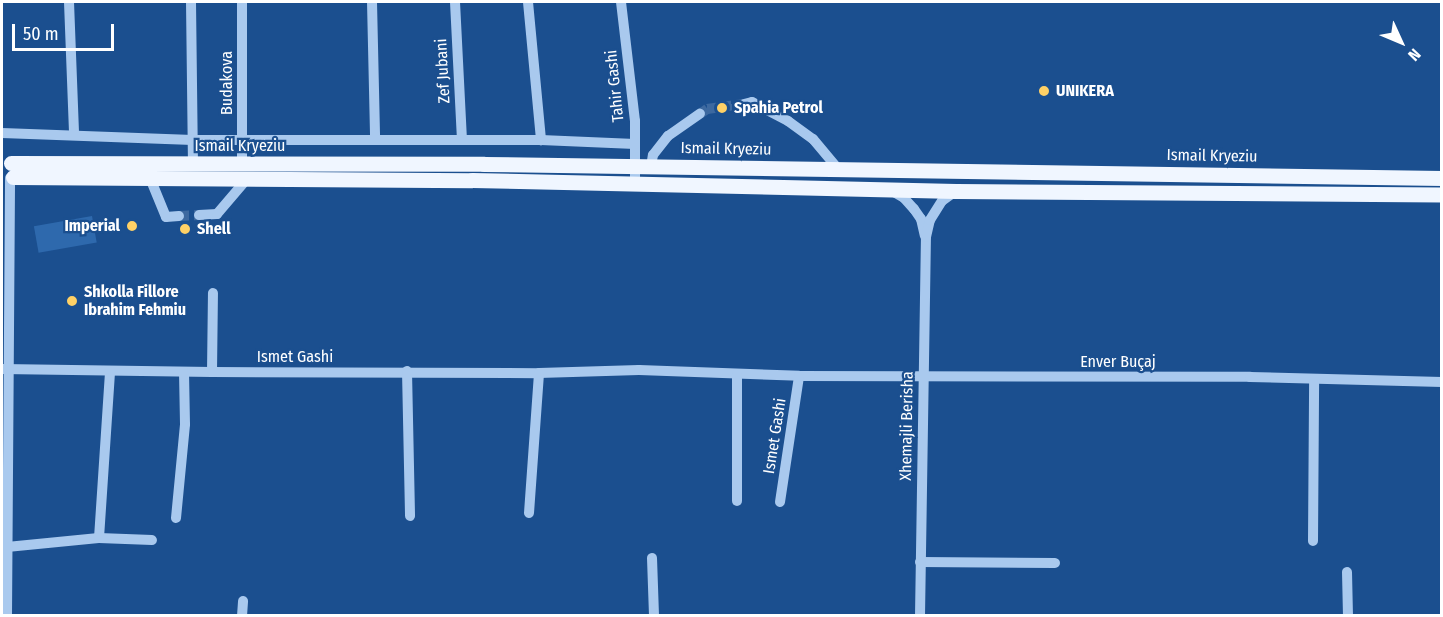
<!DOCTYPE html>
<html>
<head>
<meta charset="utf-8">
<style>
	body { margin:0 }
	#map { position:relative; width:1443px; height:617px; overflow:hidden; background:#1b4f8f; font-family:"Fira Sans Condensed",sans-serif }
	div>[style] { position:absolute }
	.green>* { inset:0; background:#2e69ad; transform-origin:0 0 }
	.minor-tunnel>* { height:10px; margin-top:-5px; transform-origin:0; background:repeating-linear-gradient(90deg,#3d69a0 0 10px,transparent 0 15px) }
	.minor>* { height:10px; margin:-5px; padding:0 5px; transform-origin:5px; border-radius:5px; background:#a9c9ee }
	.major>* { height:15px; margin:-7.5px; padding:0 7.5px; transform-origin:7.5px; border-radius:7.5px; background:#f0f6ff }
	.dots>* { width:16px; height:16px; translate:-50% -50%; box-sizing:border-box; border:3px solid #1b4f8f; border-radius:50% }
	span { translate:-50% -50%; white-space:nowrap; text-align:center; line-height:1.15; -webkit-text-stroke:4.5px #1b4f8f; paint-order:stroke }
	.street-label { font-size:16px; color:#fff }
	.poi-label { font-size:16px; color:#fff; font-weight:700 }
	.left { translate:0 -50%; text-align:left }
	.right { translate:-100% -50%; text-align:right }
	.frame { position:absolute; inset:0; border:3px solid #fff; pointer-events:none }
	.north { position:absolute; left:1371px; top:12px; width:60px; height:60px; -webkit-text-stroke:4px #1b4f8f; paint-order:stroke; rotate:134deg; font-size:16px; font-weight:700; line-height:24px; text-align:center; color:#fff }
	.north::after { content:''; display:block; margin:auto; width:21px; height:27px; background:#fff; clip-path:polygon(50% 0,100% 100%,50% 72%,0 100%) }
	.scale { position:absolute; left:12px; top:24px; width:102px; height:27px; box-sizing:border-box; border:3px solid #fff; border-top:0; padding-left:8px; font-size:18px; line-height:21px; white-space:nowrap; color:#fff; -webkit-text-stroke:4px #1b4f8f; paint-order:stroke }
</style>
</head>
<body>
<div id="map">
	<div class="green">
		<i style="left:92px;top:216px;width:27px;height:59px;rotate:80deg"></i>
	</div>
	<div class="minor-tunnel">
		<i style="left:700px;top:114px;width:9px;rotate:-36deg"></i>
		<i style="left:707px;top:109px;width:37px;rotate:-8deg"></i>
		<i style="left:179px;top:216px;width:20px;rotate:-3deg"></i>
	</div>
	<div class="minor">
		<i style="left:69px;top:2px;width:132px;rotate:87.8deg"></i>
		<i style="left:191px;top:2px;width:161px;rotate:89.3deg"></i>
		<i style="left:242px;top:2px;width:163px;rotate:90deg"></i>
		<i style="left:372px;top:2px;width:137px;rotate:88.7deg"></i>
		<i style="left:455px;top:2px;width:137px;rotate:87.1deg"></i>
		<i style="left:528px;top:2px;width:139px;rotate:84.6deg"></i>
		<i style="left:621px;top:2px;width:120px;rotate:83.3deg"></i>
		<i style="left:635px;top:121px;width:62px;rotate:90deg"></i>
		<i style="left:744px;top:104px;width:8px;rotate:-14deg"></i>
		<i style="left:752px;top:102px;width:41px;rotate:27.8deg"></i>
		<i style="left:788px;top:121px;width:31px;rotate:36deg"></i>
		<i style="left:813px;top:139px;width:39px;rotate:50deg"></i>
		<i style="left:2px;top:133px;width:191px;rotate:2.1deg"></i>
		<i style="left:193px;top:140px;width:348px"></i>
		<i style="left:541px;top:140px;width:94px;rotate:2.4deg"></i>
		<i style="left:651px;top:167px;width:12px;rotate:-81deg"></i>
		<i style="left:653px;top:155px;width:24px;rotate:-52deg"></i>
		<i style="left:668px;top:136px;width:39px;rotate:-35deg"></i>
		<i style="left:150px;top:178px;width:42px;rotate:67.7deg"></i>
		<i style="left:166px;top:217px;width:13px;rotate:-4deg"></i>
		<i style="left:892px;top:191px;width:14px;rotate:30deg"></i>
		<i style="left:904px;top:198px;width:15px;rotate:48deg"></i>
		<i style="left:914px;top:209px;width:12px;rotate:55deg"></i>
		<i style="left:921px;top:219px;width:17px;rotate:77deg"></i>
		<i style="left:199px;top:215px;width:18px;rotate:-3deg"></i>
		<i style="left:217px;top:214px;width:45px;rotate:-49.5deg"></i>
		<i style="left:2px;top:369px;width:210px;rotate:0.8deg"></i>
		<i style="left:212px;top:372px;width:327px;rotate:0.2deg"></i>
		<i style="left:539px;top:373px;width:100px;rotate:-1.7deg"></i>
		<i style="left:639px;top:370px;width:160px;rotate:2.1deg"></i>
		<i style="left:799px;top:376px;width:451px;rotate:0.1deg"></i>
		<i style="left:1250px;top:377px;width:192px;rotate:1.5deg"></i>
		<i style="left:407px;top:371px;width:145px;rotate:88.8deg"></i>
		<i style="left:212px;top:372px;width:79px;rotate:-89.3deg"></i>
		<i style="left:737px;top:501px;width:127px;rotate:-90deg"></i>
		<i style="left:780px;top:502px;width:127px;rotate:-81.4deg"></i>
		<i style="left:529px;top:513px;width:140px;rotate:-85.9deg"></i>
		<i style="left:176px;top:518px;width:94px;rotate:-84.5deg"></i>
		<i style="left:185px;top:424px;width:52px;rotate:-91.1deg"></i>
		<i style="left:99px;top:538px;width:167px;rotate:-86.2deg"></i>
		<i style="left:1313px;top:541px;width:162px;rotate:-89.6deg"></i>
		<i style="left:7px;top:547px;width:92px;rotate:-5.6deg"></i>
		<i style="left:99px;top:538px;width:53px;rotate:2.2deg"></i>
		<i style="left:652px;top:558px;width:58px;rotate:88deg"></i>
		<i style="left:920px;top:562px;width:135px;rotate:0.4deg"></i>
		<i style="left:1347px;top:572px;width:44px;rotate:88.7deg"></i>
		<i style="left:7px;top:616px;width:438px;rotate:-89.6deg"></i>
		<i style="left:242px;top:616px;width:15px;rotate:-86deg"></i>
		<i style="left:920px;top:616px;width:379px;rotate:-89.1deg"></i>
		<i style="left:926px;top:237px;width:17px;rotate:-77deg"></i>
		<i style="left:930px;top:220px;width:22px;rotate:-58deg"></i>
		<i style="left:942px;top:201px;width:17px;rotate:-36deg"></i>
	</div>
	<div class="major">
		<i style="left:11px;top:163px;width:473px;rotate:0.1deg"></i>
		<i style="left:484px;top:164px;width:958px;rotate:0.84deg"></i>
		<i style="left:13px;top:177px;width:459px;rotate:0.4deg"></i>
		<i style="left:472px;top:180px;width:484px;rotate:1.3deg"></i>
		<i style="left:956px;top:191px;width:486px;rotate:0.4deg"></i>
	</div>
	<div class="dots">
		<i style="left:1044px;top:91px;background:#ffd166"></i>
		<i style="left:722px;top:108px;background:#ffd166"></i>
		<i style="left:132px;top:226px;background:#ffd166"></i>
		<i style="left:185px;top:229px;background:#ffd166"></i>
		<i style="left:72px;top:301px;background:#ffd166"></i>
	</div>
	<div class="street-label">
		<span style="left:443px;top:71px;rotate:-93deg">Zef Jubani</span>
		<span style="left:227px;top:83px;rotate:-90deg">Budakova</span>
		<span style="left:615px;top:86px;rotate:-96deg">Tahir Gashi</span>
		<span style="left:240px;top:146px">Ismail Kryeziu</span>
		<span style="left:726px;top:149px;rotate:1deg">Ismail Kryeziu</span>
		<span style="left:1212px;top:156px;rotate:1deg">Ismail Kryeziu</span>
		<span style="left:295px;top:357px">Ismet Gashi</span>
		<span style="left:1118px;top:362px">Enver Buçaj</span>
		<span style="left:907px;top:426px;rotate:-89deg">Xhemajli Berisha</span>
		<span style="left:775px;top:436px;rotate:-81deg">Ismet Gashi</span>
	</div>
	<div class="poi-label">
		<span class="left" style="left:1056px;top:91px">UNIKERA</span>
		<span class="left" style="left:734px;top:108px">Spahia Petrol</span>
		<span class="right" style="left:120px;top:226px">Imperial</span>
		<span class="left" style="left:197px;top:229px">Shell</span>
		<span class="left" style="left:84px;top:301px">Shkolla Fillore<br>Ibrahim Fehmiu</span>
	</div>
	<div class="frame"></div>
	<div class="north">N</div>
	<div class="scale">50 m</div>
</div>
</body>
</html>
